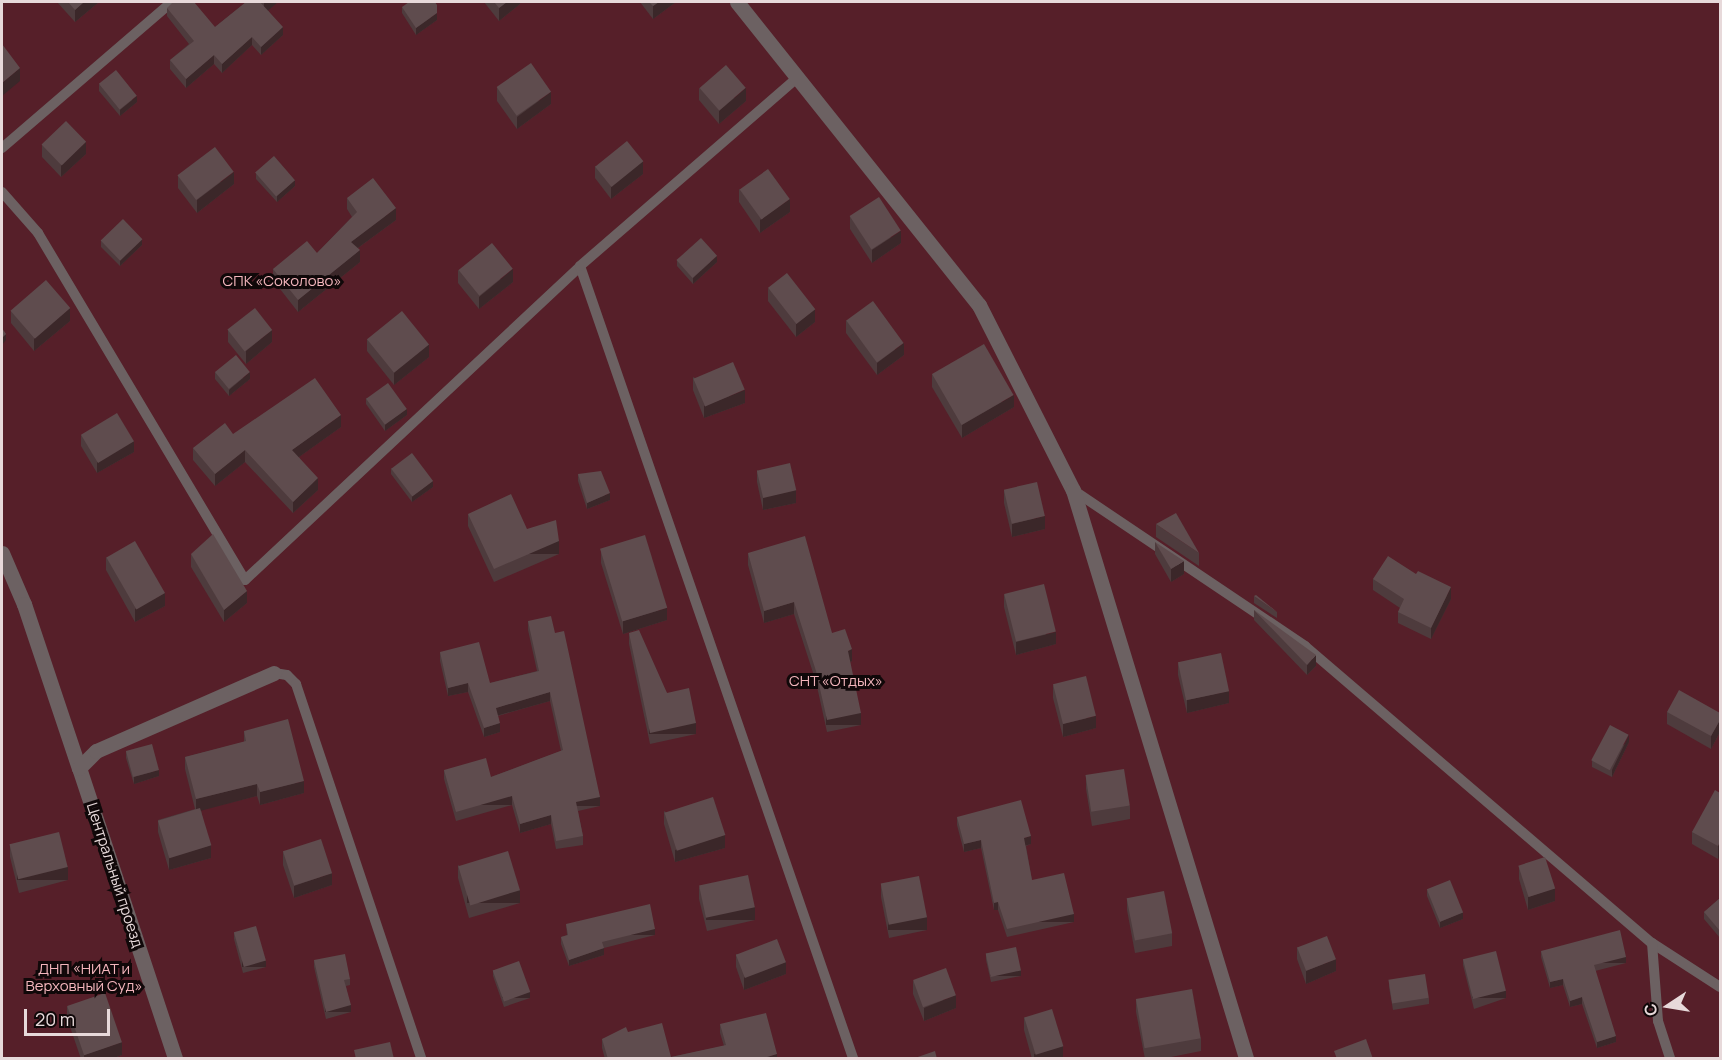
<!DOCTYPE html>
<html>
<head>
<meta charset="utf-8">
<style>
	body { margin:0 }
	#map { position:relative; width:1722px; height:1060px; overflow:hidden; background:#2e1b1d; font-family:Manrope,sans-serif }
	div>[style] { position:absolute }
	.green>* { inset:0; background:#561f29; transform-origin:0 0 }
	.lane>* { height:10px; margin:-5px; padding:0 5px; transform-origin:5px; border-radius:5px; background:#6c6162 }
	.street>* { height:15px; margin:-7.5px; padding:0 7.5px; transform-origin:7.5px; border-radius:7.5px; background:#6c6162 }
	.wall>* { inset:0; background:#4e3b3d }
	.shaded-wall>* { inset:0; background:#3b2729; transform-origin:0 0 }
	.building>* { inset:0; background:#5f4c4e; transform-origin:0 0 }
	span { translate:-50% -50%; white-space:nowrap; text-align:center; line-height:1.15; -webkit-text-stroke:6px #100809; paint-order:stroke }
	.park-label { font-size:15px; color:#f4b6bd }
	.street-label { font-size:15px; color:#e7d9da }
	.frame { position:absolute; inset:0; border:3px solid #e7d9da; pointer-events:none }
	.north { position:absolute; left:1638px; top:976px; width:60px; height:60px; -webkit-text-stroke:4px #100809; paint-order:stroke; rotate:258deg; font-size:16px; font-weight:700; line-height:24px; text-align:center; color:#e7d9da }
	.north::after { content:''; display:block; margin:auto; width:21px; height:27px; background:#e7d9da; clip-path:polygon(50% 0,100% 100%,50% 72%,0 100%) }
	.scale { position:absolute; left:24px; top:1009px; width:86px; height:27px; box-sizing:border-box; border:3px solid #e7d9da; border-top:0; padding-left:8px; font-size:18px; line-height:21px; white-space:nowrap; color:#e7d9da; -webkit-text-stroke:4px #100809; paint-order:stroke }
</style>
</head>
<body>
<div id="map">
	<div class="green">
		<i style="left:2px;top:2px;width:1718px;height:1056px"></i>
	</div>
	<div class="lane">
		<i style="left:2px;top:148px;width:224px;rotate:-40.7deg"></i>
		<i style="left:2px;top:192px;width:55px;rotate:48.7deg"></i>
		<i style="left:38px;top:233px;width:404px;rotate:59.2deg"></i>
		<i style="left:245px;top:580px;width:459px;rotate:-43.1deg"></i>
		<i style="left:580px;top:266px;width:838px;rotate:70.98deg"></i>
		<i style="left:580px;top:266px;width:287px;rotate:-40.9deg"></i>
		<i style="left:1073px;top:490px;width:280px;rotate:33.9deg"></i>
		<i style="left:1305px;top:646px;width:457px;rotate:40.6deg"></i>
		<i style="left:1652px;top:943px;width:81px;rotate:32.9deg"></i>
		<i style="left:274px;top:673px;width:13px;rotate:9deg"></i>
		<i style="left:287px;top:675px;width:13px;rotate:45deg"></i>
		<i style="left:296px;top:684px;width:394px;rotate:71.5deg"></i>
		<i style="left:1652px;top:943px;width:78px;rotate:85.6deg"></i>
		<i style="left:1658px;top:1021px;width:39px;rotate:72deg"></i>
	</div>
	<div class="street">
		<i style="left:737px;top:2px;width:388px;rotate:51.4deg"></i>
		<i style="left:979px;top:305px;width:208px;rotate:63.1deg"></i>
		<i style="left:1073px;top:490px;width:594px;rotate:73.06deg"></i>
		<i style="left:2px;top:553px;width:56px;rotate:66.7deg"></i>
		<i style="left:24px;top:604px;width:173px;rotate:71.5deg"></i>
		<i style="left:175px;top:1058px;width:305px;rotate:-108.3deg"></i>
		<i style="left:79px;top:768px;width:24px;rotate:-45deg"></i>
		<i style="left:96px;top:751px;width:194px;rotate:-23.7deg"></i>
	</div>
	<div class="wall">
		<i style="clip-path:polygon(57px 2px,99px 2px,75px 22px)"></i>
		<i style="clip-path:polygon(246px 2px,278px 2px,268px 10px,283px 35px,261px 55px,252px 45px,222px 73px,214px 64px,186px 88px,170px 69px,170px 60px,189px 44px,167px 16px,167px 8px,215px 27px)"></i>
		<i style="clip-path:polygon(484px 2px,520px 2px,520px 4px,499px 21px)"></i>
		<i style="clip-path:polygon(640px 2px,676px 2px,653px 19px)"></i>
		<i style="clip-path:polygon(402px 7px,437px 20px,416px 35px,402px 13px)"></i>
		<i style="clip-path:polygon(99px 84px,137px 102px,120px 116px,99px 91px)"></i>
		<i style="clip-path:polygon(497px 88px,551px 104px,517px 129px,497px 101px)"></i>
		<i style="clip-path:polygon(699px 88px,746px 101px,719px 124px,699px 100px)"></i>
		<i style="clip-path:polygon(42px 145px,86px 154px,61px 177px,42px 157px)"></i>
		<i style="clip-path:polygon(595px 166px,643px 174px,611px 199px,595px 178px)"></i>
		<i style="clip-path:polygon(256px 173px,295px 186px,277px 202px,256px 179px)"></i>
		<i style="clip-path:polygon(178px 176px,234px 184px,197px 213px,178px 188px)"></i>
		<i style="clip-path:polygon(739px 189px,790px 212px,760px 233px,739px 202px)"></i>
		<i style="clip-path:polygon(347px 198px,396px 220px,358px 248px,360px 262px,298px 312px,273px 280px,273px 269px,317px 253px,352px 217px,347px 209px)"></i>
		<i style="clip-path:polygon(850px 216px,901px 243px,872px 263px,850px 229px)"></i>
		<i style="clip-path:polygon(101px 241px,142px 245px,120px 266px,101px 247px)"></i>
		<i style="clip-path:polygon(677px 260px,717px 262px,693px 284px,677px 266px)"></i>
		<i style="clip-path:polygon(458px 270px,513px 282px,479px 309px,458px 283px)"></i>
		<i style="clip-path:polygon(768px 288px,815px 322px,796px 337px,768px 301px)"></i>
		<i style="clip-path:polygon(11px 311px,70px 321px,34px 351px,11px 323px)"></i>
		<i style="clip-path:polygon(846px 320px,904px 355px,877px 375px,846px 333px)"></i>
		<i style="clip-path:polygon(228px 330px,272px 342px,246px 364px,228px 342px)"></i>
		<i style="clip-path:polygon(367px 339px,429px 357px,394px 385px,367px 351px)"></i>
		<i style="clip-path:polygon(215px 372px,250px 379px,229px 396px,215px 379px)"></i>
		<i style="clip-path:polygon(932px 374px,1014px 407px,962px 438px,932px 387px)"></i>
		<i style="clip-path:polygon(693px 377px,745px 403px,704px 418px,693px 390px)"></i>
		<i style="clip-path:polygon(366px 398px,407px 415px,385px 431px,366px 404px)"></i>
		<i style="clip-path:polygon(341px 427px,299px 457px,318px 490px,293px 513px,245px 462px,215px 486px,193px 460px,193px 448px,233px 434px)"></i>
		<i style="clip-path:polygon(81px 435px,134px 452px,97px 473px,81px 446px)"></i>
		<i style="clip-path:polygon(391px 468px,433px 487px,412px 502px,391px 474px)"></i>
		<i style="clip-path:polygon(757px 470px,796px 503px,763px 510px,757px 482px)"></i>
		<i style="clip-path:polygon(578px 474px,610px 500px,587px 509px,578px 481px)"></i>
		<i style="clip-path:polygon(1004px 490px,1045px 529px,1012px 537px,1004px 503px)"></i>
		<i style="clip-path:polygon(468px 514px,559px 554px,494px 582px,468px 526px)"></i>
		<i style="clip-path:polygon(1156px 524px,1199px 553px,1199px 566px,1156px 537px)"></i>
		<i style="clip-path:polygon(1155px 542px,1184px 574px,1171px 582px,1155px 554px)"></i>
		<i style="clip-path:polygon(601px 551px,667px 620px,623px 634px,601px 563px)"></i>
		<i style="clip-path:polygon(748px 553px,832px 633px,852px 661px,850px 662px,861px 725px,827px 732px,816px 682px,794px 614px,764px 623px,748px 565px)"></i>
		<i style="clip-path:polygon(191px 554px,247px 603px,224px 622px,191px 567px)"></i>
		<i style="clip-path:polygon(106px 557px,165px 606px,135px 622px,106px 570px)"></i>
		<i style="clip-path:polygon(1416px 574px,1451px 599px,1431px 639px,1398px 623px,1398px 612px,1400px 608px,1373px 590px,1373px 579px)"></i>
		<i style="clip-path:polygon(1004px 594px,1056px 644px,1016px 655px,1004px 607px)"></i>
		<i style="clip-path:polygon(1254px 596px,1277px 612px,1277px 618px,1254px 603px)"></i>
		<i style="clip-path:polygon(1254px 610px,1316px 666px,1307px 675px,1254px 620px)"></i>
		<i style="clip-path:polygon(528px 621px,555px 633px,600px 806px,578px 811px,583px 836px,583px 845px,556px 849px,551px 824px,520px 833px,512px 805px,456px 821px,444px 779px,444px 770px,491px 777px,561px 751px,550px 701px,498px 716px,500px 732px,484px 737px,468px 692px,448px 696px,440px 661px,440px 652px,490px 683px,537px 671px,528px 630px)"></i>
		<i style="clip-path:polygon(629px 633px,667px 693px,696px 734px,650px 744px,629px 644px)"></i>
		<i style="clip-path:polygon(1178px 663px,1229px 703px,1187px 713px,1178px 675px)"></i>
		<i style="clip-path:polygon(1053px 685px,1096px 728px,1063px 737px,1053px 698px)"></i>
		<i style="clip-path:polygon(1667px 712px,1720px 720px,1720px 732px,1711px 749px,1667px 724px)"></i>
		<i style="clip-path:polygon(244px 731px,304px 793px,260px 805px,257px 796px,201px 810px,211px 858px,169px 870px,158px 832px,158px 820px,195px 809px,185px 769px,185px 757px,244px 742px)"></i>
		<i style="clip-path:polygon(1629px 742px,1612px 777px,1592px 767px,1592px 761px)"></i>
		<i style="clip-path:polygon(126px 751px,159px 776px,134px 784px,126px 758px)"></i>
		<i style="clip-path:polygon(1086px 776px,1130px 806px,1130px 819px,1092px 826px,1086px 789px)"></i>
		<i style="clip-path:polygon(1720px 793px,1718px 859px,1692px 844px,1692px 832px)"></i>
		<i style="clip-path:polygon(664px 811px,725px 848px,675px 862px,664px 824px)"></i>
		<i style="clip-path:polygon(957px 817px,1031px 844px,1026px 846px,1032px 880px,1074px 922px,1007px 937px,998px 910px,994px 910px,981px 848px,964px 852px,957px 825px)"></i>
		<i style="clip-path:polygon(10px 845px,68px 880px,19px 893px,10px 857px)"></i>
		<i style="clip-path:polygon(283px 852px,332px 885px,294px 898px,283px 865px)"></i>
		<i style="clip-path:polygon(458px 865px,520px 903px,469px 918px,458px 878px)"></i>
		<i style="clip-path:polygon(1519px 866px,1555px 901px,1528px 910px,1519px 879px)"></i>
		<i style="clip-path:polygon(881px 885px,927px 930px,889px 938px,881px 897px)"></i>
		<i style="clip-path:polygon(699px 887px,755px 920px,707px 931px,699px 899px)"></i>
		<i style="clip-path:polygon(1427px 890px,1463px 919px,1440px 928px,1427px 896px)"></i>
		<i style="clip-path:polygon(1127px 898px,1172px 933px,1172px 946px,1135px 953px,1127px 910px)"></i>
		<i style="clip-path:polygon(1720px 898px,1720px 938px,1704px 919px,1704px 912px)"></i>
		<i style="clip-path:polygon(566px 924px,655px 935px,604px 948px,604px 955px,569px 966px,561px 944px,561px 937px,567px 935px)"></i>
		<i style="clip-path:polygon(234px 932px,266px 967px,243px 973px,234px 939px)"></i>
		<i style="clip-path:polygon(1297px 947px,1336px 971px,1306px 984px,1297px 959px)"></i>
		<i style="clip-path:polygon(1541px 951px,1626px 963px,1595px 971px,1616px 1042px,1597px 1048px,1582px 1004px,1570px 1007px,1563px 985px,1550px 988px,1541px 957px)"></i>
		<i style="clip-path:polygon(986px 953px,1021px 976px,991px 982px,986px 960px)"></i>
		<i style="clip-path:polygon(736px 954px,786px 974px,744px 990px,736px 967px)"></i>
		<i style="clip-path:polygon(1463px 959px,1506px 998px,1474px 1009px,1463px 965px)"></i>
		<i style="clip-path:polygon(314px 960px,350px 979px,350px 985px,346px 986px,351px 1012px,326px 1019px,314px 967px)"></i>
		<i style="clip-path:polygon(493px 970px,530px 998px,504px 1007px,493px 976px)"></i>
		<i style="clip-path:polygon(913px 981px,956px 1008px,924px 1021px,913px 994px)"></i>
		<i style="clip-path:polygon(1389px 981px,1429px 998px,1429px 1004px,1393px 1010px,1389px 987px)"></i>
		<i style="clip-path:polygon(1136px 1000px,1201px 1038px,1201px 1051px,1161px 1059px,1145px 1059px,1136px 1012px)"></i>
		<i style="clip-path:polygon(67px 1006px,122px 1055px,111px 1059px,81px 1059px,67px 1018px)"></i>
		<i style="clip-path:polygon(1024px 1017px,1063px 1059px,1032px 1059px,1024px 1030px)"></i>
		<i style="clip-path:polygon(720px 1024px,777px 1059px,605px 1059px,602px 1048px,602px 1039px,628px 1032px,671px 1057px,724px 1046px,720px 1033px)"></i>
	</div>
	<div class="shaded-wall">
		<i style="clip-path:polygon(84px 2px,99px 2px,75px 22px,75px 10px)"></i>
		<i style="clip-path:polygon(264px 2px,278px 2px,264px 14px)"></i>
		<i style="clip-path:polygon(507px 2px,520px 2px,520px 4px,499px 21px,499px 8px)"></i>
		<i style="clip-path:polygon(659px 2px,676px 2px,653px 19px,653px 6px)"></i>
		<i style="clip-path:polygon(437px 13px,437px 20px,416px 35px,416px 28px)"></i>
		<i style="clip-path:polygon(283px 27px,283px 35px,261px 55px,261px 47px)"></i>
		<i style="clip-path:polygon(252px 37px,252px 45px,222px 73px,222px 64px)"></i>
		<i style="clip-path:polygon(214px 55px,214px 64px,186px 88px,186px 79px)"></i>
		<i style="clip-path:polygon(20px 68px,20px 81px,2px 96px,2px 83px)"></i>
		<i style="clip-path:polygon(746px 88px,746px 101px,719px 124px,719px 111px)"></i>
		<i style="clip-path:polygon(551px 92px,551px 104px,517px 129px,517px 117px)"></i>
		<i style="clip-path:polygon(137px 96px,137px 102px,120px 116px,120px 110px)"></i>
		<i style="clip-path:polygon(86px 142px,86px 154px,61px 177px,61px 165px)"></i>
		<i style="clip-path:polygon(643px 161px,643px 174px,611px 199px,611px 186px)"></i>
		<i style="clip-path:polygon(234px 172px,234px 184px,197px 213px,197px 200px)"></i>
		<i style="clip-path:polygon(295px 180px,295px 186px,277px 202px,277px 196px)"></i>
		<i style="clip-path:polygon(790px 199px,790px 212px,760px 233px,760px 220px)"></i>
		<i style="clip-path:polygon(396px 208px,396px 220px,351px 253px,351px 242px)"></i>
		<i style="clip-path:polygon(901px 231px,901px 243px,872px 263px,872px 250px)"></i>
		<i style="clip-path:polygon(142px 239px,142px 245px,120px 266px,120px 260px)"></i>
		<i style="clip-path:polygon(360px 250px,360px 262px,298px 312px,298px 300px)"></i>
		<i style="clip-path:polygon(717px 256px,717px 262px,693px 284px,693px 278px)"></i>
		<i style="clip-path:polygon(513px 269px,513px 282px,479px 309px,479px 297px)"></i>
		<i style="clip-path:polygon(70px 308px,70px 321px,34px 351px,34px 338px)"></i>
		<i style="clip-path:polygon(815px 309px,815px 322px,796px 337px,796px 324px)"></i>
		<i style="clip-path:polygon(272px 330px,272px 342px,246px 364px,246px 351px)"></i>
		<i style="clip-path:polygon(6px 334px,6px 340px,2px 345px,2px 338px)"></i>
		<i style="clip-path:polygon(904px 343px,904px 355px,877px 375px,877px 363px)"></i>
		<i style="clip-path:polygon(429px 344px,429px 357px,394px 385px,394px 372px)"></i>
		<i style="clip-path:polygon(250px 372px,250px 379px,229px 396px,229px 390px)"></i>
		<i style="clip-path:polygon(745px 390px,745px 403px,704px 418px,704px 406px)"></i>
		<i style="clip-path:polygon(1014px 395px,1014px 407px,962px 438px,962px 425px)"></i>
		<i style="clip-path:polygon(407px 409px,407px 415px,385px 431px,385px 424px)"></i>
		<i style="clip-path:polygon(341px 415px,341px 427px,292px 462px,292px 450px)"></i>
		<i style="clip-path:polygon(134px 441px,134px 452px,97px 473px,97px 462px)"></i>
		<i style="clip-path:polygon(245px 450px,245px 462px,215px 486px,215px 474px)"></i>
		<i style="clip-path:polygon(318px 478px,318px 490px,293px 513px,293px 502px)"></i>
		<i style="clip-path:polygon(433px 481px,433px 487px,412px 502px,412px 496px)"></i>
		<i style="clip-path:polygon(796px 490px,796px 503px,763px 510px,763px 497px)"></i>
		<i style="clip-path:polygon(610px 493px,610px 500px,587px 509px,587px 503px)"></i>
		<i style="clip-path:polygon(1045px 516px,1045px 529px,1012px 537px,1012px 524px)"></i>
		<i style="left:559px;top:541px;width:13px;height:71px;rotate:90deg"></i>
		<i style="clip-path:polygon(1184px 561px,1184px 574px,1171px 582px,1171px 569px)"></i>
		<i style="clip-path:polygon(1451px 587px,1451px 599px,1431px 639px,1431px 628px)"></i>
		<i style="clip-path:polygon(247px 591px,247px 603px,224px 622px,224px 610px)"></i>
		<i style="clip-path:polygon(165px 593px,165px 606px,135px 622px,135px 609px)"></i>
		<i style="clip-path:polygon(794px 602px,794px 614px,764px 623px,764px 611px)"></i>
		<i style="clip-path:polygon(667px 608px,667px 620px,623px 634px,623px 621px)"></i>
		<i style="clip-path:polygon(1056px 632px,1056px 644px,1016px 655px,1016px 642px)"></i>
		<i style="clip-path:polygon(852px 649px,852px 661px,848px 663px,848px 651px)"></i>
		<i style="clip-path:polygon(1316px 655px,1316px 666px,1307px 675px,1307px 665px)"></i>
		<i style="clip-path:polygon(468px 683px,468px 692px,448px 696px,448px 688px)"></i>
		<i style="clip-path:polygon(1229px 691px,1229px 703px,1187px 713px,1187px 700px)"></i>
		<i style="clip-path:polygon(550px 692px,550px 701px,496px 716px,496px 708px)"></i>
		<i style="left:861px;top:713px;width:12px;height:35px;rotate:90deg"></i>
		<i style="clip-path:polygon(1096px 716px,1096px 728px,1063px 737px,1063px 724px)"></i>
		<i style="clip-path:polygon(1720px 720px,1720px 732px,1711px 749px,1711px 736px)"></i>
		<i style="clip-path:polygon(500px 723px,500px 732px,484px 737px,484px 728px)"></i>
		<i style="left:696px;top:723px;width:11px;height:47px;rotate:90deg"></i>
		<i style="clip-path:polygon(1629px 735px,1629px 742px,1612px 777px,1612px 770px)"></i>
		<i style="clip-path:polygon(159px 770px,159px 776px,134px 784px,134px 777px)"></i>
		<i style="clip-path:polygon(304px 781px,304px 793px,260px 805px,260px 792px)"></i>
		<i style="clip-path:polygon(257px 784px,257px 796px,196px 812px,196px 799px)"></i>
		<i style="left:512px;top:796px;width:9px;height:58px;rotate:90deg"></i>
		<i style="left:600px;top:797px;width:9px;height:25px;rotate:90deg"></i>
		<i style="clip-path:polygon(551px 815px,551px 824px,520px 833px,520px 824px)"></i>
		<i style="clip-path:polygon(725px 835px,725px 848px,675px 862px,675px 850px)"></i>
		<i style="clip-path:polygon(1031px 836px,1031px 844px,1024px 846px,1024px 838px)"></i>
		<i style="clip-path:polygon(981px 840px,981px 848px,964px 852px,964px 844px)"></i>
		<i style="clip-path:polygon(1720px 842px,1720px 855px,1718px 859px,1718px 846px)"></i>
		<i style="clip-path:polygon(211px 845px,211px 858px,169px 870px,169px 857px)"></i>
		<i style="left:68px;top:867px;width:13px;height:51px;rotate:90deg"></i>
		<i style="clip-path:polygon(332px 873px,332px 885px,294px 898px,294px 886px)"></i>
		<i style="clip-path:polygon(1555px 888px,1555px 901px,1528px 910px,1528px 897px)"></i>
		<i style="left:520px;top:890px;width:13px;height:53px;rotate:90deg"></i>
		<i style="left:998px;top:902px;width:8px;height:4px;rotate:90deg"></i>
		<i style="left:755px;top:907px;width:13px;height:49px;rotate:90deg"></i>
		<i style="clip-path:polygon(1463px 912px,1463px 919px,1440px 928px,1440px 922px)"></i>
		<i style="left:1074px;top:914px;width:8px;height:69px;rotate:90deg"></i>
		<i style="left:927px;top:917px;width:13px;height:39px;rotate:90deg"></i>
		<i style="left:655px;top:929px;width:6px;height:55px;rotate:90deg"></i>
		<i style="clip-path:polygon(604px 948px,604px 955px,569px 966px,569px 960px)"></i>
		<i style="left:1626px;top:957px;width:6px;height:33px;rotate:90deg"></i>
		<i style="clip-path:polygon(1336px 959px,1336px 971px,1306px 984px,1306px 971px)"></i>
		<i style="left:266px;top:961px;width:6px;height:24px;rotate:90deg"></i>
		<i style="clip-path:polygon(786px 962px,786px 974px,744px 990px,744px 977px)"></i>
		<i style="left:1021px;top:970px;width:6px;height:31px;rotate:90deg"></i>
		<i style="clip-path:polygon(1563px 979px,1563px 985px,1550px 988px,1550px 982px)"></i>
		<i style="left:1506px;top:991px;width:7px;height:34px;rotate:90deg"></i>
		<i style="left:530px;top:992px;width:6px;height:28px;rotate:90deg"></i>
		<i style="clip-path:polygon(956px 995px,956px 1008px,924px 1021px,924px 1008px)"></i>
		<i style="clip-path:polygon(1582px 997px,1582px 1004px,1570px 1007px,1570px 1001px)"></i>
		<i style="left:351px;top:1005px;width:7px;height:26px;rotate:90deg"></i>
		<i style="clip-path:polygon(1616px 1036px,1616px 1042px,1597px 1048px,1597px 1042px)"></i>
		<i style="clip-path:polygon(122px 1042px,122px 1055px,111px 1059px,84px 1059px,84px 1055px)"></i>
		<i style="clip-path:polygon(1063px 1046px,1063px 1059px,1034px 1059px,1034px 1054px)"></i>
		<i style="clip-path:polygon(777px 1054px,777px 1059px,760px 1059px)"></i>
	</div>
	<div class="building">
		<i style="clip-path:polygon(68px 2px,84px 2px,75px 10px)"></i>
		<i style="clip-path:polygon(173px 2px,194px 2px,215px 27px,246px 2px,260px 2px,283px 27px,261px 47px,252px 37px,222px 64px,214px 55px,186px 79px,170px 60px,194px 41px,167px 8px)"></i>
		<i style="clip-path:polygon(409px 2px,435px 2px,437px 5px,437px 13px,416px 28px,402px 7px)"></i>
		<i style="clip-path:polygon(494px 2px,507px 2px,499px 8px)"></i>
		<i style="clip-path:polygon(649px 2px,659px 2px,653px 6px)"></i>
		<i style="clip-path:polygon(2px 44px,20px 68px,2px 83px)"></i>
		<i style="left:531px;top:63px;width:35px;height:42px;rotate:55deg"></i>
		<i style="left:726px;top:65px;width:30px;height:35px;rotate:49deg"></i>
		<i style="left:116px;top:70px;width:33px;height:22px;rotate:51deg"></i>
		<i style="left:66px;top:121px;width:29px;height:34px;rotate:46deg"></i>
		<i style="left:627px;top:141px;width:26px;height:41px;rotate:51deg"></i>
		<i style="left:215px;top:147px;width:31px;height:47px;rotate:53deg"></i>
		<i style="left:274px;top:156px;width:32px;height:25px;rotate:49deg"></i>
		<i style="left:768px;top:169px;width:37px;height:35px;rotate:54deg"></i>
		<i style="clip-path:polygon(373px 178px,396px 208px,351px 242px,360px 250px,298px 300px,273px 269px,307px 241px,317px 253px,357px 212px,347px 198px)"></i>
		<i style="left:879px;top:197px;width:40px;height:35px;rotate:57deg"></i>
		<i style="left:123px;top:219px;width:28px;height:31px;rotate:46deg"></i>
		<i style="left:701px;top:238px;width:24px;height:33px;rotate:48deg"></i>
		<i style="left:492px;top:243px;width:33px;height:43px;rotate:51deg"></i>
		<i style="left:787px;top:273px;width:46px;height:24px;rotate:52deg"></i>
		<i style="left:46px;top:280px;width:37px;height:47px;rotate:49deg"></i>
		<i style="left:873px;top:301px;width:52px;height:33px;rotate:54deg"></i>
		<i style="left:255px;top:308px;width:28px;height:35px;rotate:52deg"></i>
		<i style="left:402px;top:311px;width:43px;height:45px;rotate:51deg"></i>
		<i style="clip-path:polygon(2px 328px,6px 334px,2px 338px)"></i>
		<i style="left:984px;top:344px;width:59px;height:60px;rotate:60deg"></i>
		<i style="left:236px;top:355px;width:22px;height:27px;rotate:51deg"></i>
		<i style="left:733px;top:362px;width:30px;height:43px;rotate:67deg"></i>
		<i style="clip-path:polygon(315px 378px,341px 415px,292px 450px,318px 478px,293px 502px,245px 450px,215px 474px,193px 448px,225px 423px,233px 434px)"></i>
		<i style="left:388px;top:383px;width:32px;height:27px;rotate:54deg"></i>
		<i style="left:117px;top:413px;width:33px;height:42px;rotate:59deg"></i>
		<i style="left:412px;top:453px;width:35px;height:26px;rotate:53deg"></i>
		<i style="left:790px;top:463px;width:28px;height:34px;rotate:77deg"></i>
		<i style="clip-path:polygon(601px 471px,610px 493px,587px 503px,578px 474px)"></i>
		<i style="left:1037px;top:482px;width:35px;height:34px;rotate:77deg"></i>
		<i style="clip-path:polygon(511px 494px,527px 529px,556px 520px,559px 541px,494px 569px,468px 514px)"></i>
		<i style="clip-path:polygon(1176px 513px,1199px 553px,1156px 524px)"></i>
		<i style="clip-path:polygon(213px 534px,247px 591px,224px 610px,191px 554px)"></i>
		<i style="left:645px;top:535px;width:76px;height:47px;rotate:73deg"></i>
		<i style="clip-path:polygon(805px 536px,832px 633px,845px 629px,852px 649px,848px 651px,861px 713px,827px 720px,816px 671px,794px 602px,764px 611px,748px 553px)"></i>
		<i style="left:135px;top:541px;width:60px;height:33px;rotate:60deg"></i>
		<i style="clip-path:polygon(1155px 542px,1184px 561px,1171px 569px)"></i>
		<i style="clip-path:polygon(1388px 556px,1416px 574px,1418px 571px,1451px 587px,1431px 628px,1398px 612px,1404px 599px,1373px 579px)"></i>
		<i style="left:1044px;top:584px;width:49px;height:41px;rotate:76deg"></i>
		<i style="clip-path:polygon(1256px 595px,1277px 612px,1254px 596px)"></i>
		<i style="clip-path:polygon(1254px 610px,1316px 655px,1307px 665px)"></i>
		<i style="clip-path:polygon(551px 616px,555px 633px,564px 631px,600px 797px,576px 802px,583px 836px,556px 841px,551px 815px,520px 824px,512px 796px,456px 812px,444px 770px,486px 758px,491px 777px,563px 750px,550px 692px,496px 708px,500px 723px,484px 728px,468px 683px,448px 688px,440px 652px,479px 642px,490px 683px,539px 671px,528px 621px)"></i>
		<i style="clip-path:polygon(639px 630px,667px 693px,689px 688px,696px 723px,650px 733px,629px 633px)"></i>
		<i style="left:1221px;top:653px;width:39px;height:44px;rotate:78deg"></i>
		<i style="left:1086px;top:676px;width:41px;height:34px;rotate:76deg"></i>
		<i style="clip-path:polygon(1679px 690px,1720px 713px,1720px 720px,1711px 736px,1667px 712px)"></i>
		<i style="clip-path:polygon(288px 719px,304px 781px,260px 792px,257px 784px,196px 799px,185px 757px,246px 741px,244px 731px)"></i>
		<i style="left:1610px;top:725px;width:21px;height:40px;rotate:28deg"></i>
		<i style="left:152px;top:744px;width:27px;height:27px;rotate:75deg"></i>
		<i style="left:1124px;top:769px;width:37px;height:39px;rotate:81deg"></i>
		<i style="clip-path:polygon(1715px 790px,1720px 793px,1720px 842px,1718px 846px,1692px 832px)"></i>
		<i style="left:713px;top:797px;width:40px;height:51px;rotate:72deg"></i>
		<i style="clip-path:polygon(1021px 800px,1031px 836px,1024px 838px,1032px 880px,1064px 873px,1074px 914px,1007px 929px,998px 902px,994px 903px,981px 840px,964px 844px,957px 817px)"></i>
		<i style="left:200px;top:808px;width:39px;height:44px;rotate:73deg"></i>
		<i style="left:59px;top:832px;width:36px;height:51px;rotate:76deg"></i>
		<i style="left:321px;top:839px;width:36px;height:40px;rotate:72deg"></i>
		<i style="left:508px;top:851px;width:41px;height:52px;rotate:73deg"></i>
		<i style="left:1545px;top:857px;width:33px;height:28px;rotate:72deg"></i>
		<i style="left:748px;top:875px;width:33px;height:50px;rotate:78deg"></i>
		<i style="left:919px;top:876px;width:42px;height:39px;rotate:79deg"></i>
		<i style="left:1450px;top:880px;width:35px;height:25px;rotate:68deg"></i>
		<i style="left:1164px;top:891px;width:43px;height:38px;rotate:79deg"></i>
		<i style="clip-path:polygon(1720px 898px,1720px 931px,1704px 912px)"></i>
		<i style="clip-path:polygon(650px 904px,655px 929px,602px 942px,604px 948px,569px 960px,561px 937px,568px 935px,566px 924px)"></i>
		<i style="left:256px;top:926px;width:36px;height:23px;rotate:74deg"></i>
		<i style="clip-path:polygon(1620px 930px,1626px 957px,1594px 965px,1616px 1036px,1597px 1042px,1582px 997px,1570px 1001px,1563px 979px,1550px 982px,1541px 951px)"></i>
		<i style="left:1327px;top:936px;width:25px;height:32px;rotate:69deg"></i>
		<i style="left:777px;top:939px;width:25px;height:44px;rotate:69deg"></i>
		<i style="left:1016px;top:947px;width:24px;height:31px;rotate:78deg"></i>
		<i style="left:1496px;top:951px;width:41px;height:34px;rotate:76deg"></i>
		<i style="clip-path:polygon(345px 954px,350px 979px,344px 980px,351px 1005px,326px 1012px,314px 960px)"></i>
		<i style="left:519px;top:961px;width:33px;height:28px;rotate:70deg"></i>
		<i style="left:946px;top:968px;width:29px;height:35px;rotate:70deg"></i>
		<i style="left:1425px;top:974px;width:24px;height:37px;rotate:81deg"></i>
		<i style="left:1192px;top:989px;width:50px;height:57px;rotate:80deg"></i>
		<i style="left:105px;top:993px;width:52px;height:40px;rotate:71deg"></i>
		<i style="left:1052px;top:1009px;width:39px;height:29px;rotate:73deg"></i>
		<i style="clip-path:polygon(766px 1013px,777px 1054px,760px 1059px,608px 1059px,602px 1039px,626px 1027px,628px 1032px,662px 1023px,671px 1057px,726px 1045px,720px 1024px)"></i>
		<i style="clip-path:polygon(1366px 1039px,1373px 1059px,1337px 1059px,1334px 1051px)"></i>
		<i style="clip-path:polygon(390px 1042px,394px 1059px,356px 1059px,354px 1050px)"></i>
		<i style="clip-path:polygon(935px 1051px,937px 1059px,912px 1059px)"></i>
	</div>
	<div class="park-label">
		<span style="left:282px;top:281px">СПК «Соколово»</span>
		<span style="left:836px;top:681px">СНТ «Отдых»</span>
		<span style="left:84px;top:977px">ДНП «НИАТ и<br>Верховный Суд»</span>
	</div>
	<div class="street-label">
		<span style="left:115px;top:875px;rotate:72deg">Центральный проезд</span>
	</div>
	<div class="frame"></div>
	<div class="north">С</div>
	<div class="scale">20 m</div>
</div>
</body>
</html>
